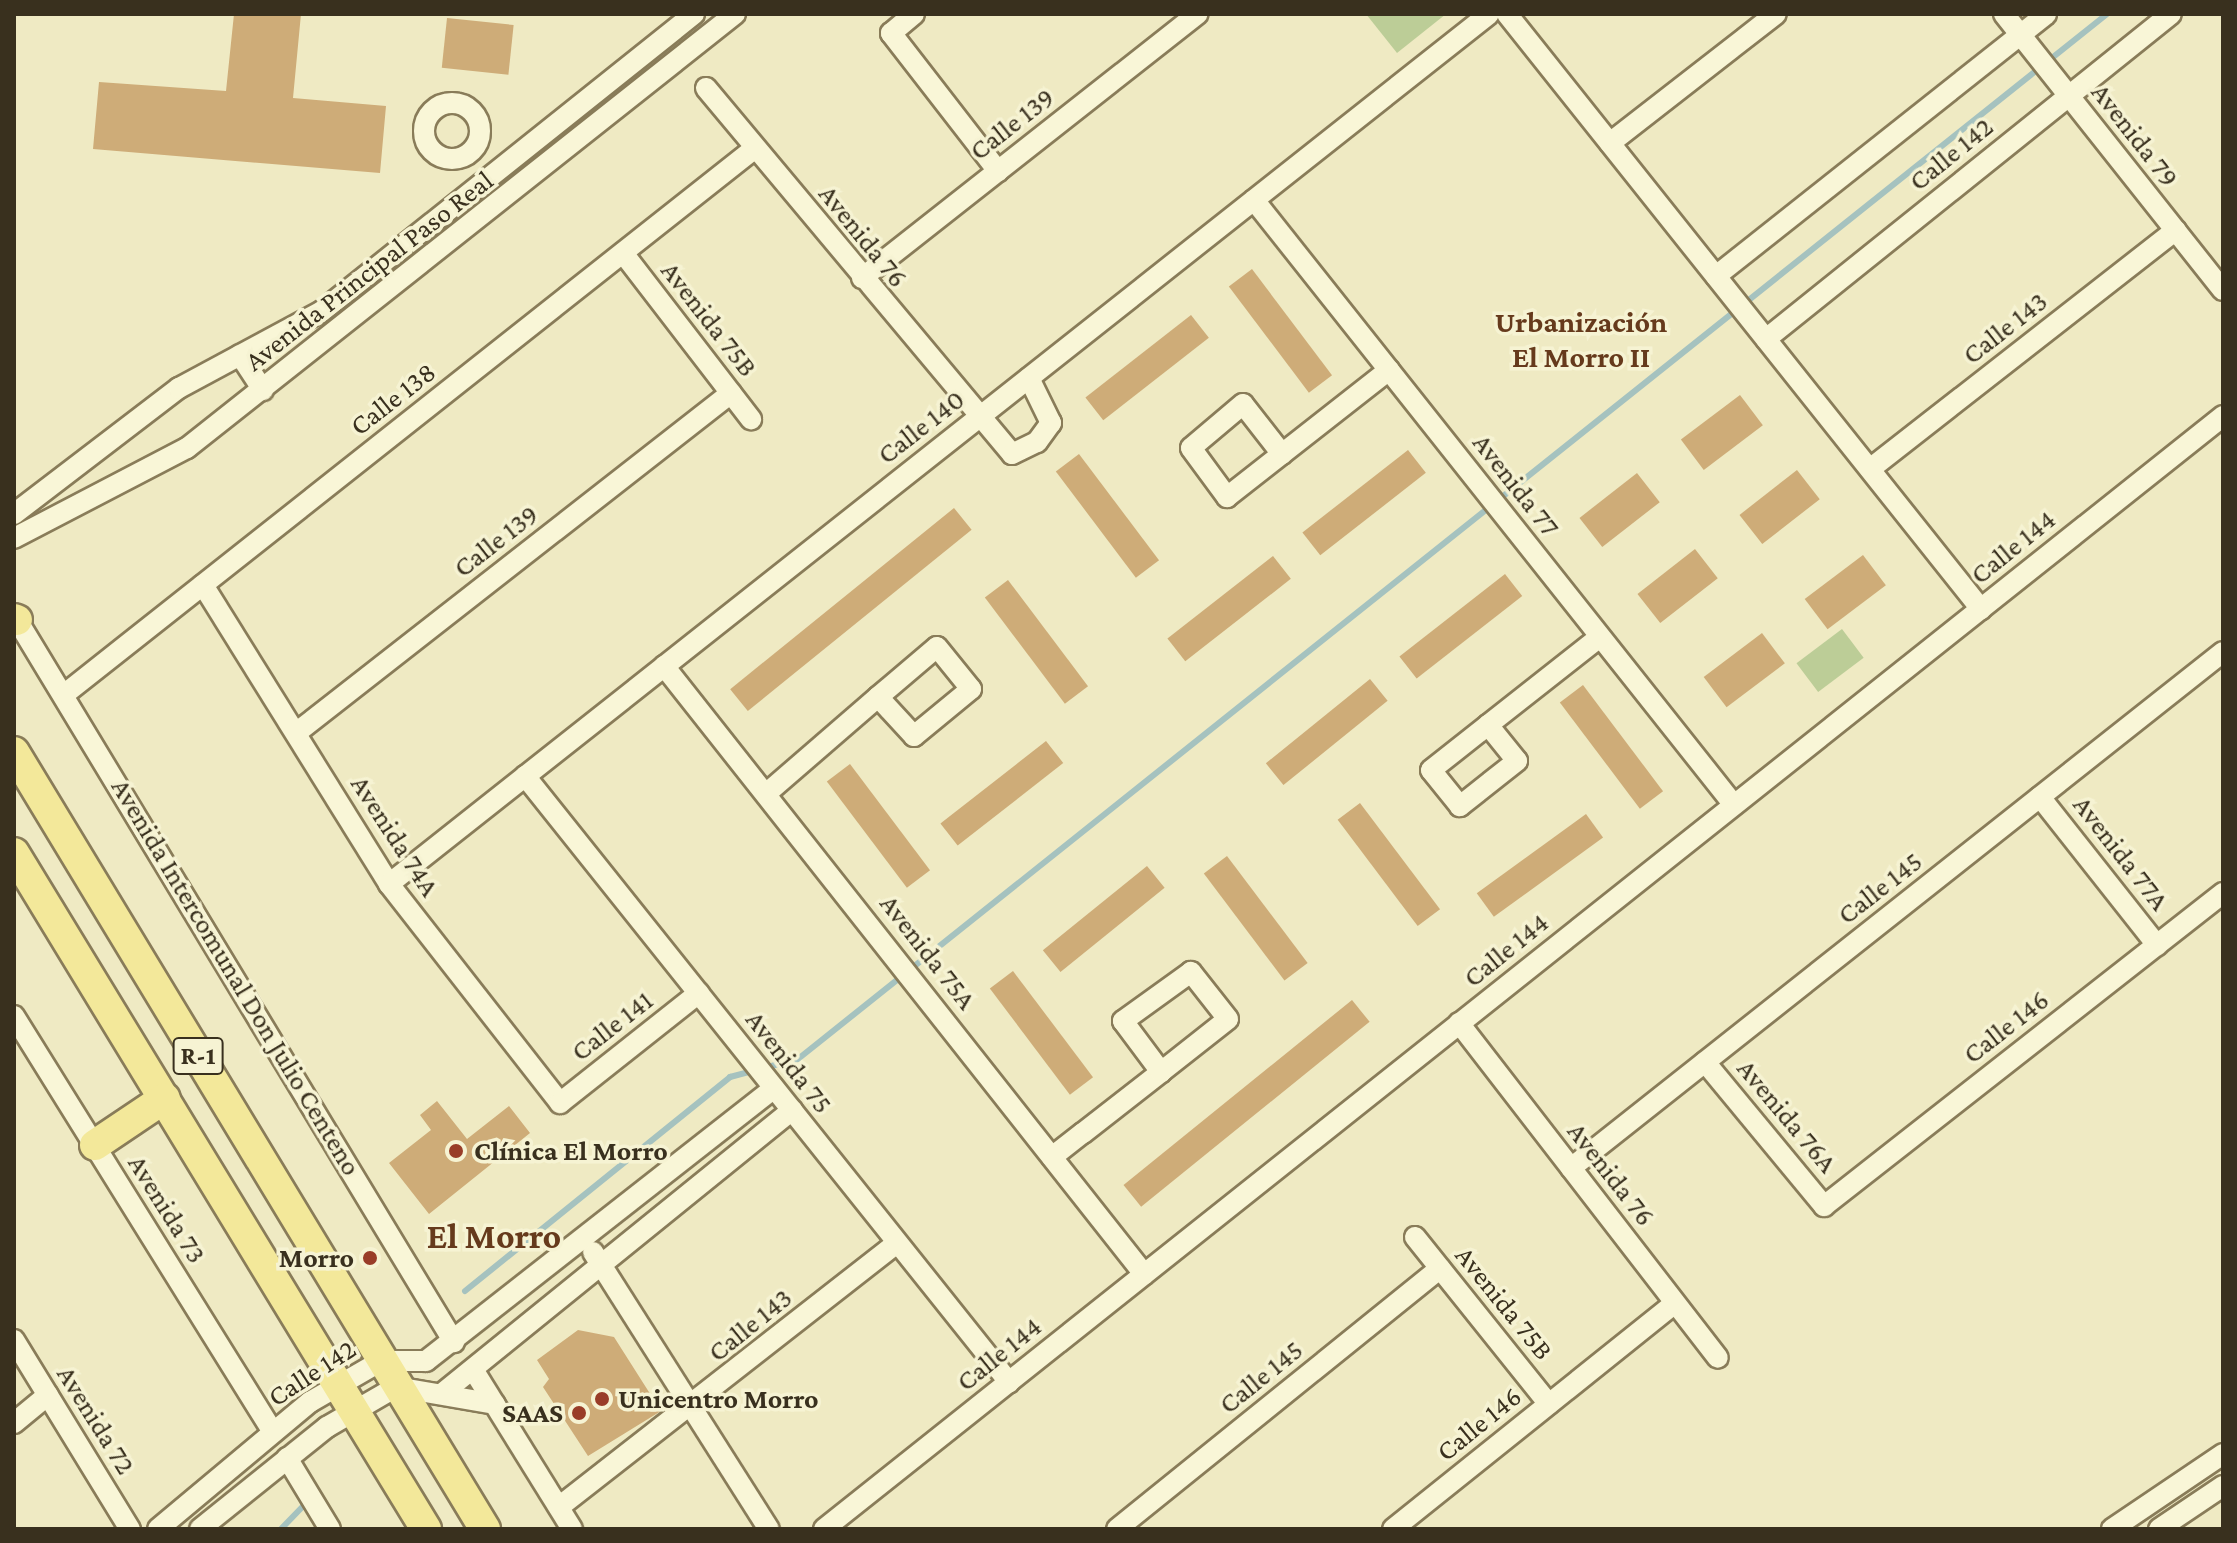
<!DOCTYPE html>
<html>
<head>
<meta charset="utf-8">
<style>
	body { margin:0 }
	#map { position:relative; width:2237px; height:1543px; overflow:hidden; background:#efeac3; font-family:"Crimson Pro",serif }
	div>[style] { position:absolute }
	.green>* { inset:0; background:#bccd97; transform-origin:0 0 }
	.stream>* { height:6px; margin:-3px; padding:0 3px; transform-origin:3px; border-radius:3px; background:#a5c2bf }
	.building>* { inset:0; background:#ceac78; transform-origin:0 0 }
	.roads { filter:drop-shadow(2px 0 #897c59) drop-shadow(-2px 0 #897c59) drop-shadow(0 2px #897c59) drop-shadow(0 -2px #897c59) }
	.minor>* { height:20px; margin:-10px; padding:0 10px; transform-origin:10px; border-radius:10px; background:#f9f6d7 }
	.minor>.ring { margin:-10px; padding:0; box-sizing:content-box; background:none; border:20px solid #f9f6d7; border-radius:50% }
	.primary>* { height:30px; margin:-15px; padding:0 15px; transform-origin:15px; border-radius:15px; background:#f3e89a }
	.dots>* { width:22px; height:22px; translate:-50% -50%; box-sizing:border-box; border:4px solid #f6f3d3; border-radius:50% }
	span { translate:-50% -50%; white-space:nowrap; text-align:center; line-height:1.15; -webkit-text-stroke:7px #f6f3d3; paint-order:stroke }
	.shield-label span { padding:2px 6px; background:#f6f3d3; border:2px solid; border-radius:6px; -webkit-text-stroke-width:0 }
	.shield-label { font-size:26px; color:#39301e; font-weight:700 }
	.street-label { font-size:28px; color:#39301e }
	.poi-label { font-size:28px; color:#39301e; font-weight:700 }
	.left { translate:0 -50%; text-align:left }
	.right { translate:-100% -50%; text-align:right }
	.neighbourhood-label { font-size:30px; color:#663a1c; font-weight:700 }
	.district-label { font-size:36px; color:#663a1c; font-weight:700 }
	.frame { position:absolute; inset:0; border:16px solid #39301e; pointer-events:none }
</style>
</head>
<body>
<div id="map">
	<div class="green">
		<i style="clip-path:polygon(1366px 14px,1446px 14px,1397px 53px)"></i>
		<i style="left:1842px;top:629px;width:36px;height:57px;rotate:53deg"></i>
	</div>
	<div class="stream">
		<i style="left:764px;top:1068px;width:35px;rotate:-15deg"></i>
		<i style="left:798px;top:1059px;width:1675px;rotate:-38.6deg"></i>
		<i style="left:465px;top:1291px;width:341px;rotate:-38.9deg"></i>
		<i style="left:730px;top:1077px;width:24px;rotate:-15deg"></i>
		<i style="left:281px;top:1529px;width:33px;rotate:-46deg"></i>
	</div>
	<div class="building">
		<i style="clip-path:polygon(234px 14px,301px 14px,293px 98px,386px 106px,380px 173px,93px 149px,99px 82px,226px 91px)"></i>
		<i style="left:447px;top:18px;width:67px;height:50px;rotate:6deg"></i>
		<i style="left:1252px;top:269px;width:133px;height:29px;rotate:53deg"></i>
		<i style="left:1191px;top:315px;width:29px;height:134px;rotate:52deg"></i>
		<i style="left:1740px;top:395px;width:38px;height:74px;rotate:53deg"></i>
		<i style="left:1408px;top:450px;width:29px;height:134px;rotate:52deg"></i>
		<i style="left:1079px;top:454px;width:133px;height:29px;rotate:53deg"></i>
		<i style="left:1797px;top:470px;width:37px;height:73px;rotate:52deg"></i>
		<i style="left:1637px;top:473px;width:37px;height:73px;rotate:52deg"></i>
		<i style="left:954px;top:508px;width:28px;height:288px;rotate:51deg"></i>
		<i style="left:1695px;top:549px;width:37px;height:73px;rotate:52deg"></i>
		<i style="left:1863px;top:555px;width:38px;height:73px;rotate:53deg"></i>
		<i style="left:1273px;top:556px;width:29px;height:134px;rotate:52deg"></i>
		<i style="left:1505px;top:574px;width:28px;height:134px;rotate:52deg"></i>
		<i style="left:1008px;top:580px;width:133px;height:29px;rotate:53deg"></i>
		<i style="left:1762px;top:633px;width:38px;height:73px;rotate:53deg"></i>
		<i style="left:1370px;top:679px;width:28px;height:134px;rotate:51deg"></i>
		<i style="left:1583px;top:685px;width:133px;height:29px;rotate:53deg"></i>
		<i style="left:1046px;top:741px;width:28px;height:134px;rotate:52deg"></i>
		<i style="left:850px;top:764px;width:133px;height:29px;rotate:53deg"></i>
		<i style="left:1360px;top:803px;width:133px;height:28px;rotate:53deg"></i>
		<i style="left:1586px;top:814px;width:29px;height:135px;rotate:54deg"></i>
		<i style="left:1227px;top:856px;width:134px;height:29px;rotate:53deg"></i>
		<i style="left:1147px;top:866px;width:28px;height:134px;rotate:51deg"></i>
		<i style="left:1013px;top:971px;width:133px;height:29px;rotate:53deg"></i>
		<i style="left:1352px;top:1000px;width:28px;height:294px;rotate:51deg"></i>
		<i style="clip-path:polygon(437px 1101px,467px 1139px,509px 1106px,530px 1133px,429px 1214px,389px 1163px,431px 1130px,420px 1115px)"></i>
		<i style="clip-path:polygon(578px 1330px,614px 1337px,661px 1411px,588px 1456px,543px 1387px,549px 1379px,537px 1360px)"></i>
	</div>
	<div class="roads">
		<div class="minor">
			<i style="left:914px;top:14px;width:30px;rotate:140deg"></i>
			<i style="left:891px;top:33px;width:175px;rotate:52.2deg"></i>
			<i style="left:1507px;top:14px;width:761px;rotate:51.46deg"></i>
			<i style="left:2004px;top:14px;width:352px;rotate:51.6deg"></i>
			<i style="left:706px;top:88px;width:477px;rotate:50.1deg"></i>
			<i style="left:1012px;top:454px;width:28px;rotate:-26deg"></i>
			<i style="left:1037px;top:442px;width:24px;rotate:-54deg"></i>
			<i style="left:1051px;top:423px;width:50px;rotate:-116.1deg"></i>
			<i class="ring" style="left:424px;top:103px;width:36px;height:36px"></i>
			<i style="left:1610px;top:143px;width:210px;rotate:-37.9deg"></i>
			<i style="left:1254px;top:200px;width:772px;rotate:51.57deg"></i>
			<i style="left:623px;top:253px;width:210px;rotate:52.4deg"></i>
			<i style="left:1716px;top:276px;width:421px;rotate:-38.4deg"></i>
			<i style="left:862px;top:278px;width:427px;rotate:-38.2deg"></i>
			<i style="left:1766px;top:339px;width:519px;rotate:-38.75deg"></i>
			<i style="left:240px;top:355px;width:42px;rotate:56.7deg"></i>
			<i style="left:1282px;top:454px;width:63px;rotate:-128deg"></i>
			<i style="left:1243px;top:404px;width:68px;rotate:139.8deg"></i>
			<i style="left:1191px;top:448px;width:61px;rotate:53.7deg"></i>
			<i style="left:1227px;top:497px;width:206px;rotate:-38.1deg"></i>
			<i style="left:1870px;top:469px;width:388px;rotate:-38deg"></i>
			<i style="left:14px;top:514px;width:208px;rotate:-37.4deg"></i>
			<i style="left:179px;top:388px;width:162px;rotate:-28.3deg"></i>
			<i style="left:322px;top:311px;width:476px;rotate:-38.6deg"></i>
			<i style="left:14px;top:538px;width:195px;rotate:-27.5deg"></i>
			<i style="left:187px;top:448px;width:699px;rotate:-38.38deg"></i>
			<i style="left:203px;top:585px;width:352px;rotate:58.1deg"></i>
			<i style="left:389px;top:884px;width:278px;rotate:52deg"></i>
			<i style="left:560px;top:1103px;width:177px;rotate:-38.4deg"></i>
			<i style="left:14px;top:615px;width:850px;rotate:58.82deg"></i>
			<i style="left:664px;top:666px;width:775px;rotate:51.71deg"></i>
			<i style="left:66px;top:693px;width:878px;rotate:-38.34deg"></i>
			<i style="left:1488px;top:725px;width:46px;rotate:51.1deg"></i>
			<i style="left:1517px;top:761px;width:73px;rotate:141.7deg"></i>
			<i style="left:1460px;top:806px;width:46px;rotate:-128.9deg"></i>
			<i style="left:1431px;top:770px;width:73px;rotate:-38.3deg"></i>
			<i style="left:1488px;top:725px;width:142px;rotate:-38.2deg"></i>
			<i style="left:296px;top:733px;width:552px;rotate:-38.01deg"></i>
			<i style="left:525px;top:776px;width:776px;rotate:51.39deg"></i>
			<i style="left:767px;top:793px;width:147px;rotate:-40.9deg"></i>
			<i style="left:878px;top:697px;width:77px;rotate:-40.3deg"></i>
			<i style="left:937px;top:647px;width:54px;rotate:51deg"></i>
			<i style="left:971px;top:689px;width:74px;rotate:140.5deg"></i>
			<i style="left:914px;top:736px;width:53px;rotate:-132.7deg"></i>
			<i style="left:2040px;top:797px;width:189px;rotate:51.7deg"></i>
			<i style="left:389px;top:884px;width:1402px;rotate:-38.34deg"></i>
			<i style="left:14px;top:1016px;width:490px;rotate:58.1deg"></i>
			<i style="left:1459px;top:1023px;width:423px;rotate:52.3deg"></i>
			<i style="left:1705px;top:1062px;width:187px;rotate:50.4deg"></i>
			<i style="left:1824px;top:1206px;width:507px;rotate:-38.11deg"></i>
			<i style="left:1052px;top:1157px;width:39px;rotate:-38deg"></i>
			<i style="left:1083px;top:1133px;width:99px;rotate:-38deg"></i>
			<i style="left:1161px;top:1072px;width:85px;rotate:-38.3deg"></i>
			<i style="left:1228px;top:1019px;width:60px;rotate:-128.2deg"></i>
			<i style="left:1191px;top:972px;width:84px;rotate:144.2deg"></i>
			<i style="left:1123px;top:1021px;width:64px;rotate:53.3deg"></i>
			<i style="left:1571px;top:1168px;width:831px;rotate:-38.36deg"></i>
			<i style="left:1415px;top:1237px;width:214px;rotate:51.3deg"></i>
			<i style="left:593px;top:1252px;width:328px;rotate:57.6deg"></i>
			<i style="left:14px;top:1340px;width:222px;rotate:58.5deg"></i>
			<i style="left:474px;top:1371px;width:186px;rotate:58.2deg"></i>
			<i style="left:444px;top:1392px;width:448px;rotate:-39deg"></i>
			<i style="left:14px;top:1423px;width:44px;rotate:-39.5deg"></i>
			<i style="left:287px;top:1458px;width:83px;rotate:58.8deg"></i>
			<i style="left:559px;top:1507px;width:429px;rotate:-38deg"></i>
			<i style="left:158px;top:1529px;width:198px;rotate:-39.9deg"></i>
			<i style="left:310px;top:1402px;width:82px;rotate:-30deg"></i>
			<i style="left:381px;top:1361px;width:45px"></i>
			<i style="left:426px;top:1361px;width:442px;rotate:-38.1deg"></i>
			<i style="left:200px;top:1529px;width:163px;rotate:-38.8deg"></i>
			<i style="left:327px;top:1427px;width:80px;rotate:-30.1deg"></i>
			<i style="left:396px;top:1387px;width:100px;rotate:9.7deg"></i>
			<i style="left:824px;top:1529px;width:1788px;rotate:-38.5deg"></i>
			<i style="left:1117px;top:1529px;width:415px;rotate:-38.9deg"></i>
			<i style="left:1393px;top:1529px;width:361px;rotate:-38.7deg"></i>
			<i style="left:2112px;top:1529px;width:134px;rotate:-34deg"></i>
			<i style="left:2159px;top:1529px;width:77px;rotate:-33.9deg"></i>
		</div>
		<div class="primary">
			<i style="left:14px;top:619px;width:3px;rotate:18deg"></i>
			<i style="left:14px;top:752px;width:909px;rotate:58.78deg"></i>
			<i style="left:14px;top:853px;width:792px;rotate:58.64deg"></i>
			<i style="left:95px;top:1145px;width:84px;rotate:-33.9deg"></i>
		</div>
	</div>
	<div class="dots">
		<i style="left:456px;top:1151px;background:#993d28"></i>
		<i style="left:370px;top:1258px;background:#993d28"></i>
		<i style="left:602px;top:1399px;background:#993d28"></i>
		<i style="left:579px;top:1413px;background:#993d28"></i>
	</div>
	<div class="shield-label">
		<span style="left:198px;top:1056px">R-1</span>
	</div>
	<div class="street-label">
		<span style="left:1012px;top:124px;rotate:-38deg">Calle 139</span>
		<span style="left:2135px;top:135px;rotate:52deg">Avenida 79</span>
		<span style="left:1951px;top:154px;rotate:-39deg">Calle 142</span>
		<span style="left:863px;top:236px;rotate:51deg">Avenida 76</span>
		<span style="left:369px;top:271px;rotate:-38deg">Avenida Principal Paso Real</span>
		<span style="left:709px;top:319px;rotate:52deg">Avenida 75B</span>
		<span style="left:2005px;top:328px;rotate:-38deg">Calle 143</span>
		<span style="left:393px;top:399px;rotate:-38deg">Calle 138</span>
		<span style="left:921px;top:427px;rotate:-38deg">Calle 140</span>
		<span style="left:1516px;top:485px;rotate:52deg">Avenida 77</span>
		<span style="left:496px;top:541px;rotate:-38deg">Calle 139</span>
		<span style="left:2013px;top:547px;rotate:-39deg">Calle 144</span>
		<span style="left:395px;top:836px;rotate:57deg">Avenida 74A</span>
		<span style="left:2121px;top:853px;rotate:52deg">Avenida 77A</span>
		<span style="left:1880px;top:888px;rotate:-38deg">Calle 145</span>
		<span style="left:1506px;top:950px;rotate:-39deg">Calle 144</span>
		<span style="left:928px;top:952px;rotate:52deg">Avenida 75A</span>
		<span style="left:236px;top:977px;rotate:59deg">Avenida Intercomunal Don Julio Centeno</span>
		<span style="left:612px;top:1026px;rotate:-38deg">Calle 141</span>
		<span style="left:2006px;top:1027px;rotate:-38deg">Calle 146</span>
		<span style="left:789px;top:1062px;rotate:52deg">Avenida 75</span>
		<span style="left:1787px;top:1116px;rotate:50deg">Avenida 76A</span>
		<span style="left:1611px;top:1174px;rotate:52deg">Avenida 76</span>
		<span style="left:167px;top:1209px;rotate:58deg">Avenida 73</span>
		<span style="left:1504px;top:1303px;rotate:51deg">Avenida 75B</span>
		<span style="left:750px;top:1325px;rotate:-39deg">Calle 143</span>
		<span style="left:999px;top:1354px;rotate:-39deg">Calle 144</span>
		<span style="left:312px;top:1373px;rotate:-33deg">Calle 142</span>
		<span style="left:1261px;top:1377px;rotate:-39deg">Calle 145</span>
		<span style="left:96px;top:1420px;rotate:58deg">Avenida 72</span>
		<span style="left:1479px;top:1424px;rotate:-39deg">Calle 146</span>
	</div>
	<div class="poi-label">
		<span class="left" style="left:474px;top:1151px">Clínica El Morro</span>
		<span class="right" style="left:354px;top:1258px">Morro</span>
		<span class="left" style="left:618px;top:1399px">Unicentro Morro</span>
		<span class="right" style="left:563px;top:1413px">SAAS</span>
	</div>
	<div class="neighbourhood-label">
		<span style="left:1581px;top:339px">Urbanización<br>El Morro II</span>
	</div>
	<div class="district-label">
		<span style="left:494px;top:1237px">El Morro</span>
	</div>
	<div class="frame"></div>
</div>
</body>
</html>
